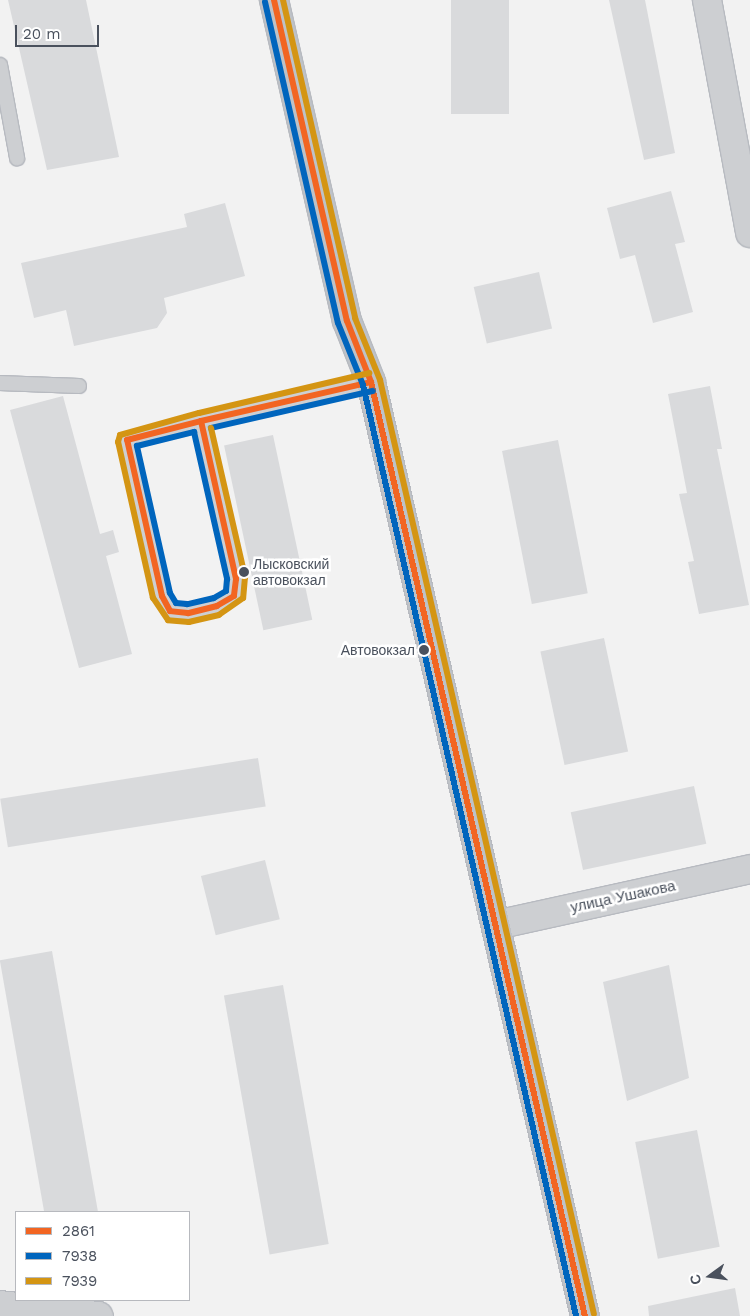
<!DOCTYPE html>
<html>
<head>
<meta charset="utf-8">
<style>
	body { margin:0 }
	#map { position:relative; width:750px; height:1316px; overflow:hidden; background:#f2f2f2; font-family:"Work Sans",sans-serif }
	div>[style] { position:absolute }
	.building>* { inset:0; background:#d9dadc; transform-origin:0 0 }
	.roads { filter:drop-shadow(1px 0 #b7bac0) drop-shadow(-1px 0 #b7bac0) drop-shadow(0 1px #b7bac0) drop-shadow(0 -1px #b7bac0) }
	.lane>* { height:14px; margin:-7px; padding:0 7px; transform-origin:7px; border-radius:7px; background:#cdcfd2 }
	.street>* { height:28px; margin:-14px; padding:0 14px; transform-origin:14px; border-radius:14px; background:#cdcfd2 }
	.highway>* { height:28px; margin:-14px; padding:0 14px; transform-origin:14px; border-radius:14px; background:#bec2c7 }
	.bus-1>* { height:6px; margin:-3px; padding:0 3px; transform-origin:3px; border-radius:3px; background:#f26522 }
	.bus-2>* { height:6px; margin:-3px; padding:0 3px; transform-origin:3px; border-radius:3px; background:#0065bd }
	.bus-3>* { height:6px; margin:-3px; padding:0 3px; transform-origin:3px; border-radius:3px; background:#d49513 }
	.dots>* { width:14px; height:14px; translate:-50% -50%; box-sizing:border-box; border:2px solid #fff; border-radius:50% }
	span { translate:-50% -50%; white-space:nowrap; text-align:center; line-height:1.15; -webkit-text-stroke:5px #fff; paint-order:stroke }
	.bus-label { font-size:14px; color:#4a515d }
	.left { translate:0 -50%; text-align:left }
	.right { translate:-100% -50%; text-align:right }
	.street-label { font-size:15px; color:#4a515d }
	.legend { position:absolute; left:15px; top:1211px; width:175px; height:90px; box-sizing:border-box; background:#fff; border:1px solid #b7b9be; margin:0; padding:6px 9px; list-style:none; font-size:15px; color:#4a515d }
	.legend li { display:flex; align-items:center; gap:10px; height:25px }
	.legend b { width:25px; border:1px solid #b7b9be }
	.north { position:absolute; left:685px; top:1251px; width:50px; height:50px; -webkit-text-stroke:4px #fff; paint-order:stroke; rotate:256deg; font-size:14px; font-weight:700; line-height:20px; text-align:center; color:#4a515d }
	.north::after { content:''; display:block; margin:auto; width:18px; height:22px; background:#4a515d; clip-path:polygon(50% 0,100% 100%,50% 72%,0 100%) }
	.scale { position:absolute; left:15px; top:25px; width:84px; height:22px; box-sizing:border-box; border:2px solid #4a515d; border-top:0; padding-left:6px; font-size:15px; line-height:18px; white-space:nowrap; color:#4a515d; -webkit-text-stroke:4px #fff; paint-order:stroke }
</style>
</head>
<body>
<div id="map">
	<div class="building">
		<i style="clip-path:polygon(8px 0,86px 0,119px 157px,47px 170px)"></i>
		<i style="left:451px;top:0;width:58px;height:114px"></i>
		<i style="clip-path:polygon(609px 0,645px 0,675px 153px,644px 160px)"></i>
		<i style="clip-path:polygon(671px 191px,685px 242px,675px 244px,693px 312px,653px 323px,635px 255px,620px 259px,607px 208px)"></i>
		<i style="clip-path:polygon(225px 203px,245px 276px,164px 298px,167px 313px,157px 328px,74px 346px,66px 310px,34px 318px,21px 263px,187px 227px,184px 214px)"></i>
		<i style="left:539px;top:272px;width:58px;height:67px;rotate:77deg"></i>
		<i style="clip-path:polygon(710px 386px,722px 449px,717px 449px,749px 605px,699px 614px,688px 562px,694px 561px,679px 494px,687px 493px,668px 394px)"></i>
		<i style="clip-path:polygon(63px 396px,100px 534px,113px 530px,119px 552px,106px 556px,132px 654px,79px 668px,10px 410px)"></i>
		<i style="left:273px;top:435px;width:189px;height:50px;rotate:78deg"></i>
		<i style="left:558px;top:440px;width:156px;height:57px;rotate:79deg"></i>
		<i style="left:604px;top:638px;width:116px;height:65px;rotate:78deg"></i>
		<i style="left:258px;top:758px;width:49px;height:261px;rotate:81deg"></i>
		<i style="left:694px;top:786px;width:59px;height:126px;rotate:78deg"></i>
		<i style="left:265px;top:860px;width:61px;height:66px;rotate:76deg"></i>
		<i style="left:52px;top:951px;width:265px;height:53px;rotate:80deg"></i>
		<i style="clip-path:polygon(669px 965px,689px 1078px,627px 1101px,603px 982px)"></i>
		<i style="left:283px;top:985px;width:263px;height:60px;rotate:80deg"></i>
		<i style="left:697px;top:1130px;width:119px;height:63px;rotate:79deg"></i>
		<i style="clip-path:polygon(735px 1288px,740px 1316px,649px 1316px,648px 1306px)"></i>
	</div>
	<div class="roads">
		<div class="lane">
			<i style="left:0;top:65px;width:95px;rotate:79.6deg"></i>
			<i style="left:0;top:383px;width:79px;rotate:2.2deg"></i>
			<i style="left:201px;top:421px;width:162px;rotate:77.5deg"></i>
			<i style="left:236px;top:579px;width:17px;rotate:97deg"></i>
			<i style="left:234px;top:596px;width:20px;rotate:150deg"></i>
			<i style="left:217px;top:606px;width:30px;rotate:166deg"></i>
			<i style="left:188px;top:613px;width:18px;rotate:-174deg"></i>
			<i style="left:170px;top:611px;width:17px;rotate:-118deg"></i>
			<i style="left:162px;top:596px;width:160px;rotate:-102.6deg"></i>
			<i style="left:127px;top:440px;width:76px;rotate:-14.4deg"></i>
			<i style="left:201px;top:421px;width:174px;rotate:-12.9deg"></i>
		</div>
		<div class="street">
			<i style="left:707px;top:0;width:237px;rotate:79.5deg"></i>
			<i style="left:496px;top:925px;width:260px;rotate:-12.4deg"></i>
			<i style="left:0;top:1305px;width:99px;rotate:6.4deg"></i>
		</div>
		<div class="highway">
			<i style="left:274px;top:0;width:329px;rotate:77.2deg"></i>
			<i style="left:347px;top:321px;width:66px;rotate:68.5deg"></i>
			<i style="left:371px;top:382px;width:958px;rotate:77.1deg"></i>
		</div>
	</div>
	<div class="bus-1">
		<i style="left:274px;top:0;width:329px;rotate:77.2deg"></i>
		<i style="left:347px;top:321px;width:66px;rotate:68.5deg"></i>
		<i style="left:371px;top:382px;width:958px;rotate:77.1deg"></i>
		<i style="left:201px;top:421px;width:162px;rotate:77.5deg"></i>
		<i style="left:236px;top:579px;width:17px;rotate:97deg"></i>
		<i style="left:234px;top:596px;width:20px;rotate:150deg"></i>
		<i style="left:217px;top:606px;width:30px;rotate:166deg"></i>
		<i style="left:188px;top:613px;width:18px;rotate:-174deg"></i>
		<i style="left:170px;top:611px;width:17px;rotate:-118deg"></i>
		<i style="left:162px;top:596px;width:160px;rotate:-102.6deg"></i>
		<i style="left:127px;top:440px;width:76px;rotate:-14.4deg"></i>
		<i style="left:201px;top:421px;width:174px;rotate:-12.9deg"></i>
	</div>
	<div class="bus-2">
		<i style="left:265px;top:2px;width:329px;rotate:77.2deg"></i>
		<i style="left:338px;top:323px;width:67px;rotate:68deg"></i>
		<i style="left:363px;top:385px;width:955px;rotate:77.11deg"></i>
		<i style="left:211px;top:428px;width:166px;rotate:-12.9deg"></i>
		<i style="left:194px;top:432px;width:151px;rotate:77.3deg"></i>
		<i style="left:227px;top:579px;width:12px;rotate:95deg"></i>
		<i style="left:226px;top:591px;width:14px;rotate:150deg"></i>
		<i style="left:214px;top:598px;width:28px;rotate:167deg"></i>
		<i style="left:187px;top:604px;width:11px;rotate:-175deg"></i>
		<i style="left:176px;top:603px;width:12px;rotate:-121deg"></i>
		<i style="left:170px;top:593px;width:151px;rotate:-102.7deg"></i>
		<i style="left:137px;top:446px;width:59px;rotate:-13.8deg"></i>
	</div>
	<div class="bus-3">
		<i style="left:283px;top:0;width:326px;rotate:77.2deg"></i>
		<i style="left:355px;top:318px;width:67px;rotate:68deg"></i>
		<i style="left:380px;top:380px;width:958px;rotate:77.1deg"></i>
		<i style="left:211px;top:428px;width:153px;rotate:77.1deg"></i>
		<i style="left:245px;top:577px;width:21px;rotate:95deg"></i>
		<i style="left:243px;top:598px;width:29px;rotate:145deg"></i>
		<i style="left:219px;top:615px;width:31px;rotate:167deg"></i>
		<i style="left:189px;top:622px;width:21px;rotate:-175deg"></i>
		<i style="left:168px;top:620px;width:27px;rotate:-124deg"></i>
		<i style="left:153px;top:598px;width:160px;rotate:-102.6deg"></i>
		<i style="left:118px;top:442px;width:7px;rotate:-74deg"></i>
		<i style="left:120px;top:435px;width:82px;rotate:-15.6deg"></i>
		<i style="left:199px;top:413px;width:175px;rotate:-13.2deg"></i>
	</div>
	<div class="dots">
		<i style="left:244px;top:572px;background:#4a515d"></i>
		<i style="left:424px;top:650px;background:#4a515d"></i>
	</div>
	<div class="bus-label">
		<span class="left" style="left:253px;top:572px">Лысковский<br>автовокзал</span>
		<span class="right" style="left:415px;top:650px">Автовокзал</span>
	</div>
	<div class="street-label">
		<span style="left:623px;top:897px;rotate:-12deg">улица Ушакова</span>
	</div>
	<ul class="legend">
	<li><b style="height:6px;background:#f26522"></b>2861</li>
	<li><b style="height:6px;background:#0065bd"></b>7938</li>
	<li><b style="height:6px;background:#d49513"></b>7939</li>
	</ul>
	<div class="north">С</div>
	<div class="scale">20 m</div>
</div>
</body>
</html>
